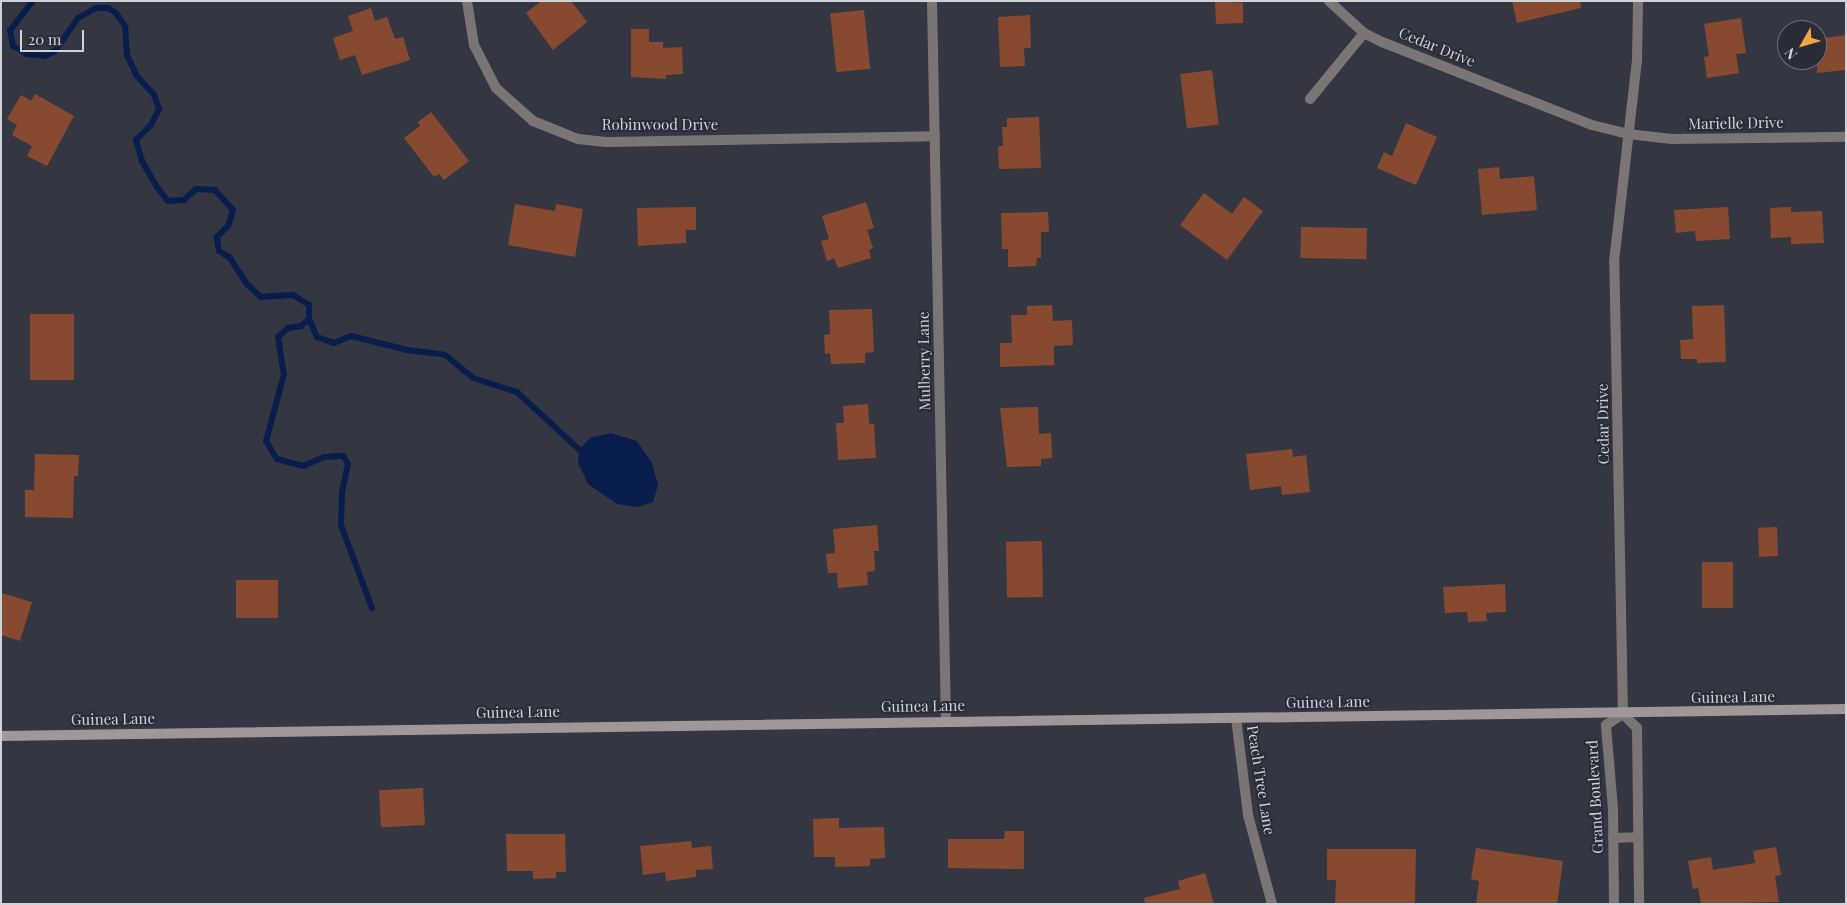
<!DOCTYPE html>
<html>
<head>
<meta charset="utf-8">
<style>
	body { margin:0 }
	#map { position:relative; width:1847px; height:905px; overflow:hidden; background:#343742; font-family:"Playfair Display",serif }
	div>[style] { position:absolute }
	.water>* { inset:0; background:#091d4c }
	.stream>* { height:6px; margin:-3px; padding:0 3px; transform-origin:3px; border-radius:3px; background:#091d4c }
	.building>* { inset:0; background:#874a30; transform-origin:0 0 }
	.street>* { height:10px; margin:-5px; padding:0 5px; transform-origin:5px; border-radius:5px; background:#7c7576 }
	.secondary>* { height:10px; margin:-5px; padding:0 5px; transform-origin:5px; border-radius:5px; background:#a29798 }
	span { translate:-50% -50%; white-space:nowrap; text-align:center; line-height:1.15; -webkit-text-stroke:4px #2a2c37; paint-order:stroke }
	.street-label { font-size:15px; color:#d0d2d9 }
	.frame { position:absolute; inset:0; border:2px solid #d0d2d9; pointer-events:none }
	.north { position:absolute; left:1777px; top:20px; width:50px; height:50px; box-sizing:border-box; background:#2a2c37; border:1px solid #6c6e78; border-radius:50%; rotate:232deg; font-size:14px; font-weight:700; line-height:20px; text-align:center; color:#d0d2d9 }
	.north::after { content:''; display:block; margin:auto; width:18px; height:22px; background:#f3a443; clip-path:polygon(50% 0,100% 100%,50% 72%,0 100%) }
	.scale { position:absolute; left:20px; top:30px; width:64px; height:22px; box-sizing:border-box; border:2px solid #d0d2d9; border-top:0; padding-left:6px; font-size:15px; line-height:18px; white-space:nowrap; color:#d0d2d9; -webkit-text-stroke:4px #2a2c37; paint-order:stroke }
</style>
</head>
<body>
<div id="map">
	<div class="water">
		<i style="clip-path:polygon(611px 433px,637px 441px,652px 463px,658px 485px,653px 502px,638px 507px,617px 504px,588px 484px,578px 463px,579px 450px,590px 438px)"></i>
	</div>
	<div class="stream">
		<i style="left:33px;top:1px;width:37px;rotate:128deg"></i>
		<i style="left:10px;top:30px;width:16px;rotate:79deg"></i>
		<i style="left:13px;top:46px;width:16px;rotate:30deg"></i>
		<i style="left:27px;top:54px;width:18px;rotate:6deg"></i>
		<i style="left:45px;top:56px;width:11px;rotate:-27deg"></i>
		<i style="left:55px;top:51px;width:40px;rotate:-55.1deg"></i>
		<i style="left:78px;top:18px;width:21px;rotate:-29deg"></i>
		<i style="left:96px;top:8px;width:12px"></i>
		<i style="left:108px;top:8px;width:9px;rotate:32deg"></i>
		<i style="left:116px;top:13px;width:16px;rotate:55deg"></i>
		<i style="left:125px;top:26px;width:29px;rotate:86deg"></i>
		<i style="left:127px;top:55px;width:23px;rotate:65deg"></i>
		<i style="left:137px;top:76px;width:25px;rotate:48deg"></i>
		<i style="left:154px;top:95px;width:15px;rotate:70deg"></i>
		<i style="left:159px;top:109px;width:18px;rotate:117deg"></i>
		<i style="left:151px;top:125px;width:21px;rotate:135deg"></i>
		<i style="left:136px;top:140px;width:22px;rotate:74deg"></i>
		<i style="left:142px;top:161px;width:30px;rotate:60deg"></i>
		<i style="left:157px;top:187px;width:18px;rotate:52deg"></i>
		<i style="left:168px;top:201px;width:16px;rotate:-4deg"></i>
		<i style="left:184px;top:200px;width:16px;rotate:-43deg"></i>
		<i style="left:196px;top:189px;width:19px;rotate:3deg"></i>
		<i style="left:215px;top:190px;width:27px;rotate:48deg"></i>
		<i style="left:233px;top:210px;width:17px;rotate:107deg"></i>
		<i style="left:228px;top:226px;width:16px;rotate:135deg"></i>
		<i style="left:217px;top:237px;width:14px;rotate:82deg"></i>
		<i style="left:219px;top:251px;width:13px;rotate:32deg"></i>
		<i style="left:230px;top:258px;width:31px;rotate:57deg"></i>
		<i style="left:247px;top:284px;width:19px;rotate:43deg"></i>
		<i style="left:261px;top:297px;width:32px;rotate:-4deg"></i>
		<i style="left:293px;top:295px;width:19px;rotate:32deg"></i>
		<i style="left:309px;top:305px;width:14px;rotate:90deg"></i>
		<i style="left:309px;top:319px;width:11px;rotate:139deg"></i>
		<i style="left:301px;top:326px;width:13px;rotate:171deg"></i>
		<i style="left:288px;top:328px;width:13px;rotate:138deg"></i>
		<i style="left:278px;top:337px;width:37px;rotate:81deg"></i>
		<i style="left:284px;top:374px;width:69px;rotate:105deg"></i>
		<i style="left:266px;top:441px;width:21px;rotate:59deg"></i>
		<i style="left:277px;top:459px;width:27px;rotate:15deg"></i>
		<i style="left:303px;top:466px;width:23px;rotate:-23deg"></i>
		<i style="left:324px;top:457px;width:19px;rotate:-3deg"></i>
		<i style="left:343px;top:456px;width:9px;rotate:58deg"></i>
		<i style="left:348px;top:464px;width:30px;rotate:102deg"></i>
		<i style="left:342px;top:493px;width:32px;rotate:92deg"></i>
		<i style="left:341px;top:525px;width:89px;rotate:69.5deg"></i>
		<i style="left:309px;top:319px;width:20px;rotate:66deg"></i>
		<i style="left:317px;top:337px;width:18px;rotate:19deg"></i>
		<i style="left:334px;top:343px;width:18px;rotate:-22deg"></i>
		<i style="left:351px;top:336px;width:58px;rotate:14deg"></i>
		<i style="left:407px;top:350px;width:38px;rotate:7deg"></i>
		<i style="left:445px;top:355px;width:36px;rotate:39deg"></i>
		<i style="left:473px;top:378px;width:46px;rotate:17.7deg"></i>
		<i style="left:517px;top:392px;width:91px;rotate:42.8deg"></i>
	</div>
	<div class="building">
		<i style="clip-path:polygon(541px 1px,571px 1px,587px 22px,553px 50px,526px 13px)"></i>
		<i style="clip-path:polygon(1215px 1px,1243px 3px,1243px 23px,1216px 24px)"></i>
		<i style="clip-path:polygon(1512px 1px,1580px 1px,1581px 8px,1517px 23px)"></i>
		<i style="clip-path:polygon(371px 8px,375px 21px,387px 17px,395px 39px,403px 37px,410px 60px,362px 75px,355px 55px,340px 60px,333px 38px,353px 31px,348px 16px)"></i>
		<i style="left:864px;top:10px;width:59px;height:34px;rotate:84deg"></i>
		<i style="clip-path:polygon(1030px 15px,1031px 48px,1024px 48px,1025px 66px,1000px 67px,998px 17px)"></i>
		<i style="clip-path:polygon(1741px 18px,1746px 53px,1736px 54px,1739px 73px,1707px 78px,1704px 57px,1709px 56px,1704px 24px)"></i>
		<i style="clip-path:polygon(631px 29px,649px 29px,649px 42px,663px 42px,663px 48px,682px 47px,683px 74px,666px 75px,666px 79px,631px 77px)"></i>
		<i style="clip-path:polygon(1846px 35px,1846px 70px,1817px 73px,1817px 39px)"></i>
		<i style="left:1212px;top:70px;width:55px;height:32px;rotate:83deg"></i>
		<i style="clip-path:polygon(35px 94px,74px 116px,47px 166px,27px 156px,32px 146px,12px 135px,17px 125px,7px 119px,21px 95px,31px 101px)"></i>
		<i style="clip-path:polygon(431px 112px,469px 161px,444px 180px,439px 174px,434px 177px,404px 138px,420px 126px,418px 122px)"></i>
		<i style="clip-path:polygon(1039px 117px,1041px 168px,999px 169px,998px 146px,1003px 146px,1002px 127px,1007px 127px,1007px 118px)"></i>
		<i style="clip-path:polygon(1406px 123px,1437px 137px,1416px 185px,1377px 168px,1384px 152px,1392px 156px)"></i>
		<i style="clip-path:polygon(1499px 167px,1500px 179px,1534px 176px,1537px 210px,1482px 215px,1478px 169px)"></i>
		<i style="clip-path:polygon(1204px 193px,1232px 214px,1244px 197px,1263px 211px,1227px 260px,1180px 225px)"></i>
		<i style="clip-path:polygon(866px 202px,874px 228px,867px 230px,873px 248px,869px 250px,871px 258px,838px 268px,834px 258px,827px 261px,821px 241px,829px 239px,822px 216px)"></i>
		<i style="clip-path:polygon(515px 204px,555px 211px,556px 204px,583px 209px,575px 257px,508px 245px)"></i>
		<i style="clip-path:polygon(696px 207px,696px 230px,686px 230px,686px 243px,638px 246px,637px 208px)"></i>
		<i style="clip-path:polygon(1728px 207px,1730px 239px,1696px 241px,1695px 231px,1676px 233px,1674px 210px)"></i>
		<i style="clip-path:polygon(1791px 207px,1791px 212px,1822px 211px,1824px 243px,1791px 244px,1791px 237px,1771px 238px,1770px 208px)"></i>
		<i style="clip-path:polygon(1048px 212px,1049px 232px,1041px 232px,1041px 258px,1037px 258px,1036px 266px,1008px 267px,1008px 249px,1002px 249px,1001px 213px)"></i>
		<i style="left:1301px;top:227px;width:66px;height:31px;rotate:1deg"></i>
		<i style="clip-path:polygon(1052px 305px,1053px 321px,1072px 320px,1073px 345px,1054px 346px,1054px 365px,1000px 367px,1000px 343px,1012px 343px,1011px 315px,1027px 315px,1027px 306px)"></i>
		<i style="clip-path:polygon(1724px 305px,1726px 362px,1697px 363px,1697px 359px,1681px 359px,1680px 340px,1693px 339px,1692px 306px)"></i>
		<i style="clip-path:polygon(872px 309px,874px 352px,865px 353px,865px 363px,831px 364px,830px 353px,825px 354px,824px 335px,830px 334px,829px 310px)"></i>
		<i style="left:30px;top:314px;width:44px;height:66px"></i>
		<i style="clip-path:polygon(868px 404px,869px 424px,874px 424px,876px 458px,838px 460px,836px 423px,844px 423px,843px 406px)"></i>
		<i style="clip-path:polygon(1038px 407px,1039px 434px,1051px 433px,1052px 458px,1041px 459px,1041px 466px,1007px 467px,1000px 408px)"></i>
		<i style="clip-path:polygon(1292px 449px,1293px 457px,1306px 455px,1310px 492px,1282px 495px,1281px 486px,1250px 490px,1246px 454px)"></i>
		<i style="clip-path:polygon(35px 454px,79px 455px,78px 476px,74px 476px,73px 518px,25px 517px,25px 490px,34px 490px)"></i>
		<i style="clip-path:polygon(877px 525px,879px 551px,874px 551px,875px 571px,867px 572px,868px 585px,838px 588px,837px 573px,828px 573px,826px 554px,835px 553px,833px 529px)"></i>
		<i style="left:1777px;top:527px;width:29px;height:19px;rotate:88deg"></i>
		<i style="left:1042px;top:541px;width:56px;height:36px;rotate:89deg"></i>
		<i style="left:1702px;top:562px;width:31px;height:46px"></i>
		<i style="left:236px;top:580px;width:42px;height:38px"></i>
		<i style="clip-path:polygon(1505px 584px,1506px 612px,1486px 613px,1487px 621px,1468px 622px,1467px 612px,1445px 613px,1443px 587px)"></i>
		<i style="clip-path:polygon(1px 593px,32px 602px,20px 641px,1px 635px)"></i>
		<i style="left:423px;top:788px;width:37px;height:44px;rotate:87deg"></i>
		<i style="clip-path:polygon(839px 818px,839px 828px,884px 827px,885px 858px,870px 859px,870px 866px,835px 867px,835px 857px,814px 857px,813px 819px)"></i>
		<i style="clip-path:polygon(1005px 831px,1024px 831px,1024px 869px,948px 868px,948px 839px,1004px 839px)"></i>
		<i style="clip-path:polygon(506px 834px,565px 834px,566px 872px,556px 872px,556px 878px,533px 879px,533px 871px,507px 871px)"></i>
		<i style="clip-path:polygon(691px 841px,692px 848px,711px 846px,713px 869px,696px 870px,696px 877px,666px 881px,665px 872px,643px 875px,640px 846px)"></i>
		<i style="clip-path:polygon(1776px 847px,1781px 875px,1775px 876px,1779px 902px,1701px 904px,1698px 888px,1693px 889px,1688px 861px,1711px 857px,1713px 870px,1755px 863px,1753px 851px)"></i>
		<i style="clip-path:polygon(1476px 848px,1563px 861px,1557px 904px,1476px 904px,1479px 881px,1471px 879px)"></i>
		<i style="clip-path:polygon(1327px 849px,1416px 849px,1415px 904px,1335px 903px,1336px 880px,1327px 880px)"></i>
		<i style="clip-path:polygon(1205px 873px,1214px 904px,1145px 904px,1144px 898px,1180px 889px,1178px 881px)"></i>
	</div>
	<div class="street">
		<i style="left:467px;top:1px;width:45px;rotate:81deg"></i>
		<i style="left:474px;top:45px;width:48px;rotate:62.9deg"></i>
		<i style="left:496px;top:88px;width:50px;rotate:41.7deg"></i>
		<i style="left:533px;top:121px;width:48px;rotate:21.8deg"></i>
		<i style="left:578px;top:139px;width:28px;rotate:6deg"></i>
		<i style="left:606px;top:142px;width:329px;rotate:-1deg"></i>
		<i style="left:932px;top:1px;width:720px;rotate:88.89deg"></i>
		<i style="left:1329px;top:1px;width:47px;rotate:42.4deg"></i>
		<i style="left:1364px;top:33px;width:20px;rotate:27deg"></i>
		<i style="left:1382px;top:42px;width:226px;rotate:21.6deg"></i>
		<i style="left:1592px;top:125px;width:37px;rotate:14deg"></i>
		<i style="left:1628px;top:134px;width:44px;rotate:6.5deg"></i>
		<i style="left:1672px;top:139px;width:174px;rotate:-0.7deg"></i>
		<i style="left:1310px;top:99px;width:85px;rotate:-50.7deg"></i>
		<i style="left:1623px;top:714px;width:452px;rotate:-91.1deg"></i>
		<i style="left:1614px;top:262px;width:203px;rotate:-83.5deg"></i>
		<i style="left:1637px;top:60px;width:59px;rotate:-89deg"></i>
		<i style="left:1623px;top:714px;width:20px;rotate:45deg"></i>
		<i style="left:1637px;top:728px;width:176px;rotate:89.3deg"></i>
		<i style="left:1236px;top:718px;width:98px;rotate:82.9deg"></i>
		<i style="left:1248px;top:815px;width:92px;rotate:74.9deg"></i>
		<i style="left:1613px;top:838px;width:25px;rotate:-2deg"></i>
		<i style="left:1614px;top:904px;width:95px;rotate:-90.6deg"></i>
		<i style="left:1613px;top:809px;width:84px;rotate:-94.8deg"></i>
		<i style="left:1606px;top:725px;width:20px;rotate:-33deg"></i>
	</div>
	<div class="secondary">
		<i style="left:1px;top:736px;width:1845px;rotate:-0.84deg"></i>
	</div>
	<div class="street-label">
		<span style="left:1437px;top:47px;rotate:22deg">Cedar Drive</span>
		<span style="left:1736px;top:123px;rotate:-1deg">Marielle Drive</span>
		<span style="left:660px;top:125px">Robinwood Drive</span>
		<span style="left:924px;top:361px;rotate:-91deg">Mulberry Lane</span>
		<span style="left:1603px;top:424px;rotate:-91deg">Cedar Drive</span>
		<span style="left:1733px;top:697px;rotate:-1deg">Guinea Lane</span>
		<span style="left:1328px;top:702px;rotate:-1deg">Guinea Lane</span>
		<span style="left:923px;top:706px;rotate:-1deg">Guinea Lane</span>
		<span style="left:518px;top:712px;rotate:-1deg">Guinea Lane</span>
		<span style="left:113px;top:719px;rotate:-1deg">Guinea Lane</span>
		<span style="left:1261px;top:780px;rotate:81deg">Peach Tree Lane</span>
		<span style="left:1595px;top:797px;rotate:-93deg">Grand Boulevard</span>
	</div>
	<div class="frame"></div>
	<div class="north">N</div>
	<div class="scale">20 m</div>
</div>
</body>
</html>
